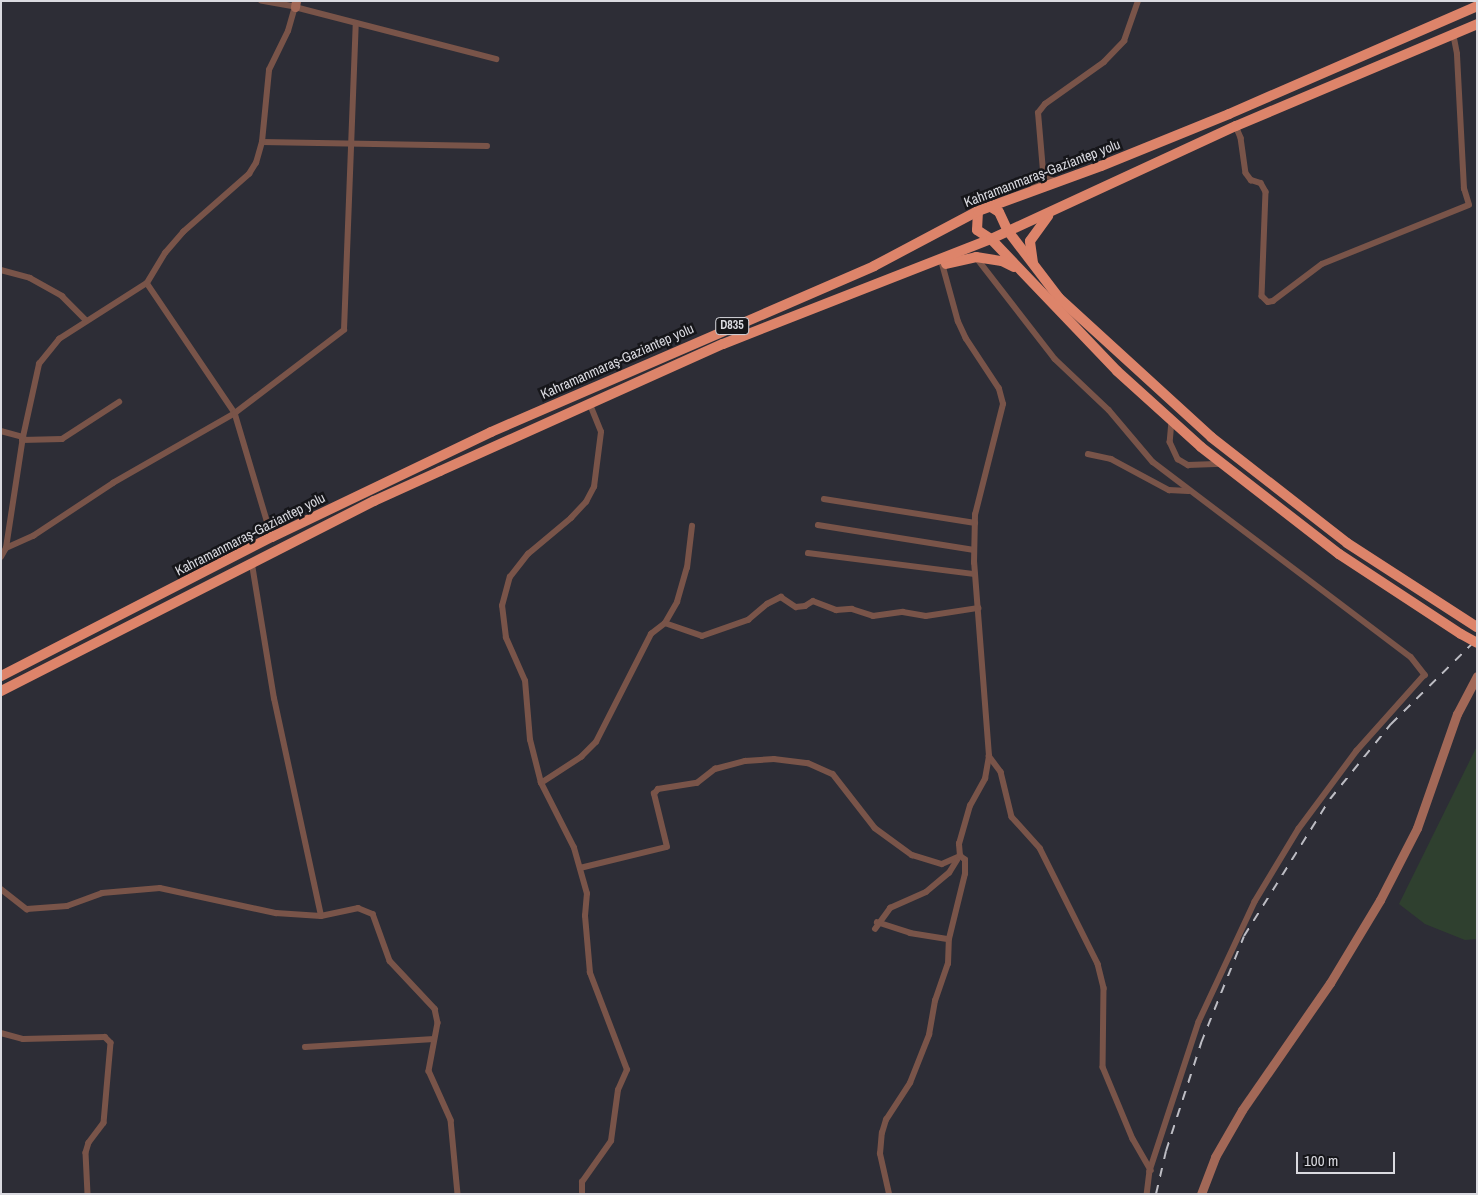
<!DOCTYPE html>
<html>
<head>
<meta charset="utf-8">
<style>
	body { margin:0 }
	#map { position:relative; width:1478px; height:1195px; overflow:hidden; background:#2d2d36; font-family:"Archivo Narrow",sans-serif }
	div>[style] { position:absolute }
	.green>* { inset:0; background:#2f402f }
	.street>* { height:5.5px; margin:-2.75px; padding:0 2.75px; transform-origin:2.75px; border-radius:2.75px; background:#795449 }
	.secondary>* { height:9px; margin:-4.5px; padding:0 4.5px; transform-origin:4.5px; border-radius:4.5px; background:#a26857 }
	.highway>* { height:10px; margin:-5px; padding:0 5px; transform-origin:5px; border-radius:5px; background:#dd846a }
	.rail>* { height:2px; margin-top:-1px; transform-origin:0; background:repeating-linear-gradient(90deg,#bdbdc4 0 9px,transparent 0 18px) }
	.highway-bridge>* { height:10px; margin:-5px; padding:0 5px; transform-origin:5px; border-radius:5px; background:#dd846a }
	span { translate:-50% -50%; white-space:nowrap; text-align:center; line-height:1.15; -webkit-text-stroke:5px #16161a; paint-order:stroke }
	.shield-label span { padding:1px 4px; background:#16161a; border:1px solid; border-radius:4px; -webkit-text-stroke-width:0 }
	.shield-label { font-size:12px; color:#dadae0; font-weight:700 }
	.street-label { font-size:14px; color:#dadae0 }
	.frame { position:absolute; inset:0; border:2px solid #dadae0; pointer-events:none }
	.scale { position:absolute; left:1296px; top:1152px; width:99px; height:22px; box-sizing:border-box; border:2px solid #dadae0; border-top:0; padding-left:6px; font-size:15px; line-height:18px; white-space:nowrap; color:#dadae0; -webkit-text-stroke:4px #16161a; paint-order:stroke }
</style>
</head>
<body>
<div id="map">
	<div class="green">
		<i style="clip-path:polygon(1477px 746px,1477px 939px,1465px 940px,1425px 924px,1399px 904px)"></i>
	</div>
	<div class="street">
		<i style="left:295px;top:7px;width:208px;rotate:14.5deg"></i>
		<i style="left:1236px;top:126px;width:13px;rotate:67deg"></i>
		<i style="left:1241px;top:138px;width:35px;rotate:82deg"></i>
		<i style="left:1246px;top:173px;width:9px;rotate:54deg"></i>
		<i style="left:1251px;top:180px;width:10px;rotate:17deg"></i>
		<i style="left:1261px;top:183px;width:10px;rotate:61deg"></i>
		<i style="left:1266px;top:192px;width:104px;rotate:92.2deg"></i>
		<i style="left:1262px;top:296px;width:8px;rotate:45deg"></i>
		<i style="left:1268px;top:302px;width:5px;rotate:-11deg"></i>
		<i style="left:1273px;top:301px;width:61px;rotate:-37.1deg"></i>
		<i style="left:1322px;top:264px;width:158px;rotate:-21.9deg"></i>
		<i style="left:1469px;top:205px;width:17px;rotate:-107deg"></i>
		<i style="left:1464px;top:189px;width:135px;rotate:-93deg"></i>
		<i style="left:1457px;top:54px;width:20px;rotate:-101deg"></i>
		<i style="left:262px;top:142px;width:225px;rotate:1deg"></i>
		<i style="left:1054px;top:181px;width:9px;rotate:-159deg"></i>
		<i style="left:1046px;top:178px;width:8px;rotate:-113deg"></i>
		<i style="left:1043px;top:171px;width:58px;rotate:-94.9deg"></i>
		<i style="left:1038px;top:113px;width:11px;rotate:-52deg"></i>
		<i style="left:1045px;top:104px;width:72px;rotate:-35.4deg"></i>
		<i style="left:1104px;top:62px;width:29px;rotate:-46deg"></i>
		<i style="left:1124px;top:41px;width:42px;rotate:-70.7deg"></i>
		<i style="left:1033px;top:188px;width:20px;rotate:-60deg"></i>
		<i style="left:976px;top:257px;width:129px;rotate:52.2deg"></i>
		<i style="left:1055px;top:359px;width:74px;rotate:43.4deg"></i>
		<i style="left:1109px;top:410px;width:68px;rotate:49.8deg"></i>
		<i style="left:1153px;top:462px;width:323px;rotate:37.1deg"></i>
		<i style="left:1411px;top:657px;width:23px;rotate:52deg"></i>
		<i style="left:1425px;top:675px;width:102px;rotate:131.8deg"></i>
		<i style="left:1357px;top:751px;width:97px;rotate:126.6deg"></i>
		<i style="left:1299px;top:829px;width:85px;rotate:121.1deg"></i>
		<i style="left:1255px;top:902px;width:132px;rotate:115deg"></i>
		<i style="left:1199px;top:1022px;width:157px;rotate:108.2deg"></i>
		<i style="left:1150px;top:1171px;width:23px;rotate:97deg"></i>
		<i style="left:1px;top:270px;width:30px;rotate:15deg"></i>
		<i style="left:30px;top:278px;width:37px;rotate:29deg"></i>
		<i style="left:62px;top:296px;width:34px;rotate:45deg"></i>
		<i style="left:147px;top:283px;width:157px;rotate:55.9deg"></i>
		<i style="left:235px;top:413px;width:129px;rotate:73.4deg"></i>
		<i style="left:1172px;top:421px;width:21px;rotate:95deg"></i>
		<i style="left:1170px;top:442px;width:19px;rotate:65deg"></i>
		<i style="left:1178px;top:459px;width:12px;rotate:31deg"></i>
		<i style="left:1188px;top:465px;width:34px;rotate:-2deg"></i>
		<i style="left:1px;top:431px;width:23px;rotate:15deg"></i>
		<i style="left:22px;top:440px;width:40px;rotate:-1.4deg"></i>
		<i style="left:62px;top:439px;width:68px;rotate:-33deg"></i>
		<i style="left:1088px;top:454px;width:24px;rotate:12deg"></i>
		<i style="left:1111px;top:459px;width:66px;rotate:28.1deg"></i>
		<i style="left:1169px;top:490px;width:19px;rotate:3deg"></i>
		<i style="left:824px;top:499px;width:153px;rotate:9deg"></i>
		<i style="left:818px;top:525px;width:158px;rotate:9.1deg"></i>
		<i style="left:6px;top:548px;width:30px;rotate:-24deg"></i>
		<i style="left:33px;top:536px;width:96px;rotate:-33.5deg"></i>
		<i style="left:113px;top:483px;width:141px;rotate:-29.8deg"></i>
		<i style="left:235px;top:413px;width:137px;rotate:-37.3deg"></i>
		<i style="left:344px;top:330px;width:306px;rotate:-87.8deg"></i>
		<i style="left:808px;top:553px;width:168px;rotate:7.2deg"></i>
		<i style="left:1px;top:557px;width:10px;rotate:-61deg"></i>
		<i style="left:6px;top:548px;width:112px;rotate:-81.3deg"></i>
		<i style="left:23px;top:437px;width:75px;rotate:-77.6deg"></i>
		<i style="left:39px;top:364px;width:32px;rotate:-51deg"></i>
		<i style="left:59px;top:339px;width:104px;rotate:-32.5deg"></i>
		<i style="left:147px;top:283px;width:35px;rotate:-59deg"></i>
		<i style="left:165px;top:253px;width:28px;rotate:-49deg"></i>
		<i style="left:183px;top:232px;width:88px;rotate:-41.3deg"></i>
		<i style="left:249px;top:174px;width:13px;rotate:-58deg"></i>
		<i style="left:256px;top:163px;width:22px;rotate:-74deg"></i>
		<i style="left:262px;top:142px;width:72px;rotate:-84.4deg"></i>
		<i style="left:269px;top:70px;width:43px;rotate:-64deg"></i>
		<i style="left:288px;top:31px;width:25px;rotate:-74deg"></i>
		<i style="left:295px;top:7px;width:34px;rotate:-170deg"></i>
		<i style="left:665px;top:623px;width:24px;rotate:-60deg"></i>
		<i style="left:677px;top:602px;width:35px;rotate:-74deg"></i>
		<i style="left:687px;top:568px;width:42px;rotate:-83.2deg"></i>
		<i style="left:989px;top:756px;width:20px;rotate:53deg"></i>
		<i style="left:1001px;top:772px;width:46px;rotate:76.3deg"></i>
		<i style="left:1012px;top:817px;width:42px;rotate:47.9deg"></i>
		<i style="left:1040px;top:848px;width:130px;rotate:63.4deg"></i>
		<i style="left:1098px;top:964px;width:25px;rotate:76deg"></i>
		<i style="left:1104px;top:988px;width:79px;rotate:90.7deg"></i>
		<i style="left:1103px;top:1067px;width:78px;rotate:67.4deg"></i>
		<i style="left:1133px;top:1139px;width:36px;rotate:60deg"></i>
		<i style="left:541px;top:783px;width:48px;rotate:-33deg"></i>
		<i style="left:581px;top:757px;width:21px;rotate:-45deg"></i>
		<i style="left:596px;top:742px;width:121px;rotate:-63deg"></i>
		<i style="left:651px;top:634px;width:18px;rotate:-38deg"></i>
		<i style="left:665px;top:623px;width:39px;rotate:19deg"></i>
		<i style="left:702px;top:636px;width:49px;rotate:-19.2deg"></i>
		<i style="left:748px;top:620px;width:25px;rotate:-40deg"></i>
		<i style="left:767px;top:604px;width:16px;rotate:-27deg"></i>
		<i style="left:781px;top:597px;width:18px;rotate:34deg"></i>
		<i style="left:796px;top:607px;width:9px;rotate:-6deg"></i>
		<i style="left:805px;top:606px;width:9px;rotate:-32deg"></i>
		<i style="left:813px;top:601px;width:25px;rotate:21deg"></i>
		<i style="left:836px;top:610px;width:16px;rotate:-4deg"></i>
		<i style="left:852px;top:609px;width:22px;rotate:18deg"></i>
		<i style="left:873px;top:616px;width:30px;rotate:-8deg"></i>
		<i style="left:903px;top:612px;width:23px;rotate:10deg"></i>
		<i style="left:926px;top:616px;width:53px;rotate:-8.7deg"></i>
		<i style="left:580px;top:868px;width:89px;rotate:-13.6deg"></i>
		<i style="left:667px;top:847px;width:55px;rotate:-103.8deg"></i>
		<i style="left:654px;top:794px;width:6px;rotate:-51deg"></i>
		<i style="left:658px;top:789px;width:39px;rotate:-9deg"></i>
		<i style="left:697px;top:783px;width:23px;rotate:-38deg"></i>
		<i style="left:715px;top:769px;width:31px;rotate:-15deg"></i>
		<i style="left:745px;top:761px;width:29px;rotate:-4deg"></i>
		<i style="left:774px;top:759px;width:34px;rotate:7deg"></i>
		<i style="left:808px;top:763px;width:27px;rotate:24deg"></i>
		<i style="left:833px;top:774px;width:68px;rotate:52.1deg"></i>
		<i style="left:875px;top:828px;width:46px;rotate:36.1deg"></i>
		<i style="left:912px;top:855px;width:31px;rotate:17deg"></i>
		<i style="left:942px;top:864px;width:20px;rotate:-24deg"></i>
		<i style="left:1px;top:889px;width:33px;rotate:38deg"></i>
		<i style="left:27px;top:909px;width:40px;rotate:-4.3deg"></i>
		<i style="left:67px;top:906px;width:37px;rotate:-20deg"></i>
		<i style="left:102px;top:893px;width:58px;rotate:-4.9deg"></i>
		<i style="left:160px;top:888px;width:119px;rotate:12.2deg"></i>
		<i style="left:276px;top:913px;width:45px;rotate:3.8deg"></i>
		<i style="left:321px;top:916px;width:222px;rotate:-102.2deg"></i>
		<i style="left:274px;top:699px;width:136px;rotate:-99.3deg"></i>
		<i style="left:321px;top:916px;width:38px;rotate:-12deg"></i>
		<i style="left:358px;top:908px;width:16px;rotate:22deg"></i>
		<i style="left:373px;top:914px;width:50px;rotate:70.1deg"></i>
		<i style="left:390px;top:961px;width:66px;rotate:46.8deg"></i>
		<i style="left:435px;top:1009px;width:14px;rotate:78deg"></i>
		<i style="left:438px;top:1023px;width:49px;rotate:100.6deg"></i>
		<i style="left:429px;top:1071px;width:54px;rotate:65.8deg"></i>
		<i style="left:451px;top:1120px;width:74px;rotate:84.6deg"></i>
		<i style="left:877px;top:922px;width:35px;rotate:18deg"></i>
		<i style="left:910px;top:933px;width:39px;rotate:9deg"></i>
		<i style="left:875px;top:929px;width:26px;rotate:-54deg"></i>
		<i style="left:890px;top:908px;width:39px;rotate:-24deg"></i>
		<i style="left:926px;top:892px;width:30px;rotate:-40deg"></i>
		<i style="left:949px;top:873px;width:15px;rotate:-58deg"></i>
		<i style="left:1px;top:1033px;width:23px;rotate:15deg"></i>
		<i style="left:23px;top:1039px;width:82px;rotate:-1.4deg"></i>
		<i style="left:105px;top:1037px;width:8px;rotate:45deg"></i>
		<i style="left:111px;top:1043px;width:80px;rotate:95deg"></i>
		<i style="left:104px;top:1123px;width:25px;rotate:127deg"></i>
		<i style="left:89px;top:1143px;width:10px;rotate:107deg"></i>
		<i style="left:86px;top:1153px;width:41px;rotate:87.2deg"></i>
		<i style="left:305px;top:1047px;width:129px;rotate:-3.5deg"></i>
		<i style="left:582px;top:1194px;width:12px;rotate:-90deg"></i>
		<i style="left:582px;top:1182px;width:50px;rotate:-54.7deg"></i>
		<i style="left:611px;top:1141px;width:51px;rotate:-82.2deg"></i>
		<i style="left:618px;top:1090px;width:22px;rotate:-66deg"></i>
		<i style="left:627px;top:1070px;width:104px;rotate:-110.9deg"></i>
		<i style="left:590px;top:973px;width:57px;rotate:-95deg"></i>
		<i style="left:585px;top:916px;width:22px;rotate:-85deg"></i>
		<i style="left:587px;top:894px;width:48px;rotate:-105.8deg"></i>
		<i style="left:574px;top:848px;width:73px;rotate:-116.9deg"></i>
		<i style="left:541px;top:783px;width:44px;rotate:-104.3deg"></i>
		<i style="left:530px;top:740px;width:59px;rotate:-94.8deg"></i>
		<i style="left:525px;top:681px;width:47px;rotate:-113.8deg"></i>
		<i style="left:506px;top:638px;width:32px;rotate:-97deg"></i>
		<i style="left:502px;top:606px;width:30px;rotate:-75deg"></i>
		<i style="left:510px;top:577px;width:29px;rotate:-52deg"></i>
		<i style="left:528px;top:554px;width:56px;rotate:-39.9deg"></i>
		<i style="left:571px;top:518px;width:22px;rotate:-47deg"></i>
		<i style="left:586px;top:502px;width:17px;rotate:-62deg"></i>
		<i style="left:594px;top:487px;width:55px;rotate:-82.7deg"></i>
		<i style="left:601px;top:432px;width:29px;rotate:-112deg"></i>
		<i style="left:889px;top:1194px;width:41px;rotate:-102.7deg"></i>
		<i style="left:880px;top:1154px;width:21px;rotate:-85deg"></i>
		<i style="left:882px;top:1133px;width:14px;rotate:-73deg"></i>
		<i style="left:886px;top:1120px;width:44px;rotate:-57deg"></i>
		<i style="left:910px;top:1083px;width:52px;rotate:-68.4deg"></i>
		<i style="left:929px;top:1035px;width:35px;rotate:-80deg"></i>
		<i style="left:935px;top:1001px;width:39px;rotate:-71deg"></i>
		<i style="left:948px;top:964px;width:25px;rotate:-88deg"></i>
		<i style="left:949px;top:939px;width:67px;rotate:-76.2deg"></i>
		<i style="left:965px;top:874px;width:14px;rotate:-90deg"></i>
		<i style="left:965px;top:860px;width:6px;rotate:-141deg"></i>
		<i style="left:960px;top:856px;width:12px;rotate:-95deg"></i>
		<i style="left:959px;top:844px;width:40px;rotate:-74deg"></i>
		<i style="left:970px;top:806px;width:31px;rotate:-61deg"></i>
		<i style="left:985px;top:779px;width:23px;rotate:-80deg"></i>
		<i style="left:989px;top:756px;width:194px;rotate:-94.4deg"></i>
		<i style="left:974px;top:563px;width:48px;rotate:-88.8deg"></i>
		<i style="left:975px;top:515px;width:114px;rotate:-75.8deg"></i>
		<i style="left:1003px;top:404px;width:16px;rotate:-105deg"></i>
		<i style="left:999px;top:389px;width:60px;rotate:-123.4deg"></i>
		<i style="left:966px;top:339px;width:19px;rotate:-115deg"></i>
		<i style="left:958px;top:322px;width:60px;rotate:-105.4deg"></i>
	</div>
	<div class="secondary">
		<i style="left:295px;top:7px;width:6px;rotate:-81deg"></i>
		<i style="left:1201px;top:1194px;width:40px;rotate:-69deg"></i>
		<i style="left:1215px;top:1157px;width:54px;rotate:-60.1deg"></i>
		<i style="left:1242px;top:1110px;width:155px;rotate:-55.3deg"></i>
		<i style="left:1330px;top:983px;width:97px;rotate:-58.9deg"></i>
		<i style="left:1380px;top:900px;width:81px;rotate:-62.8deg"></i>
		<i style="left:1417px;top:828px;width:121px;rotate:-70.7deg"></i>
		<i style="left:1457px;top:714px;width:43px;rotate:-62.2deg"></i>
	</div>
	<div class="highway">
		<i style="left:991px;top:207px;width:9px;rotate:32deg"></i>
		<i style="left:999px;top:212px;width:21px;rotate:65deg"></i>
		<i style="left:1008px;top:231px;width:84px;rotate:52.7deg"></i>
		<i style="left:1059px;top:298px;width:206px;rotate:42.4deg"></i>
		<i style="left:1211px;top:437px;width:172px;rotate:37.9deg"></i>
		<i style="left:1347px;top:543px;width:155px;rotate:32.9deg"></i>
		<i style="left:978px;top:211px;width:19px;rotate:93deg"></i>
		<i style="left:977px;top:230px;width:17px;rotate:33deg"></i>
		<i style="left:991px;top:239px;width:182px;rotate:46.3deg"></i>
		<i style="left:1117px;top:371px;width:113px;rotate:42.1deg"></i>
		<i style="left:1201px;top:447px;width:175px;rotate:37.8deg"></i>
		<i style="left:1339px;top:554px;width:146px;rotate:33.3deg"></i>
		<i style="left:1033px;top:263px;width:22px;rotate:-98deg"></i>
		<i style="left:1030px;top:241px;width:31px;rotate:-54deg"></i>
		<i style="left:946px;top:264px;width:31px;rotate:-13deg"></i>
		<i style="left:976px;top:257px;width:26px;rotate:9deg"></i>
		<i style="left:1002px;top:261px;width:13px;rotate:27deg"></i>
		<i style="left:1px;top:676px;width:305px;rotate:-27.2deg"></i>
		<i style="left:272px;top:537px;width:243px;rotate:-25.6deg"></i>
		<i style="left:491px;top:432px;width:417px;rotate:-23.4deg"></i>
		<i style="left:874px;top:266px;width:118px;rotate:-27.9deg"></i>
		<i style="left:978px;top:211px;width:131px;rotate:-20.1deg"></i>
		<i style="left:1101px;top:166px;width:138px;rotate:-22.1deg"></i>
		<i style="left:1229px;top:114px;width:270px;rotate:-23.5deg"></i>
		<i style="left:1px;top:691px;width:419px;rotate:-27deg"></i>
		<i style="left:374px;top:501px;width:72px;rotate:-24.4deg"></i>
		<i style="left:440px;top:471px;width:310px;rotate:-24.2deg"></i>
		<i style="left:723px;top:344px;width:288px;rotate:-21.4deg"></i>
		<i style="left:991px;top:239px;width:270px;rotate:-24.8deg"></i>
		<i style="left:1236px;top:126px;width:262px;rotate:-22.9deg"></i>
	</div>
	<div class="rail">
		<i style="left:1156px;top:1194px;width:44px;rotate:-76.9deg"></i>
		<i style="left:1166px;top:1151px;width:114px;rotate:-72deg"></i>
		<i style="left:1201px;top:1043px;width:115px;rotate:-68.1deg"></i>
		<i style="left:1244px;top:936px;width:162px;rotate:-57.9deg"></i>
		<i style="left:1330px;top:799px;width:97px;rotate:-50.9deg"></i>
		<i style="left:1391px;top:724px;width:121px;rotate:-44.7deg"></i>
	</div>
	<div class="highway-bridge">
		<i style="left:1461px;top:634px;width:18px;rotate:29deg"></i>
	</div>
	<div class="shield-label">
		<span style="left:732px;top:326px">D835</span>
	</div>
	<div class="street-label">
		<span style="left:1042px;top:173px;rotate:-21deg">Kahramanmaraş-Gaziantep yolu</span>
		<span style="left:617px;top:361px;rotate:-24deg">Kahramanmaraş-Gaziantep yolu</span>
		<span style="left:250px;top:534px;rotate:-27deg">Kahramanmaraş-Gaziantep yolu</span>
	</div>
	<div class="frame"></div>
	<div class="scale">100 m</div>
</div>
</body>
</html>
